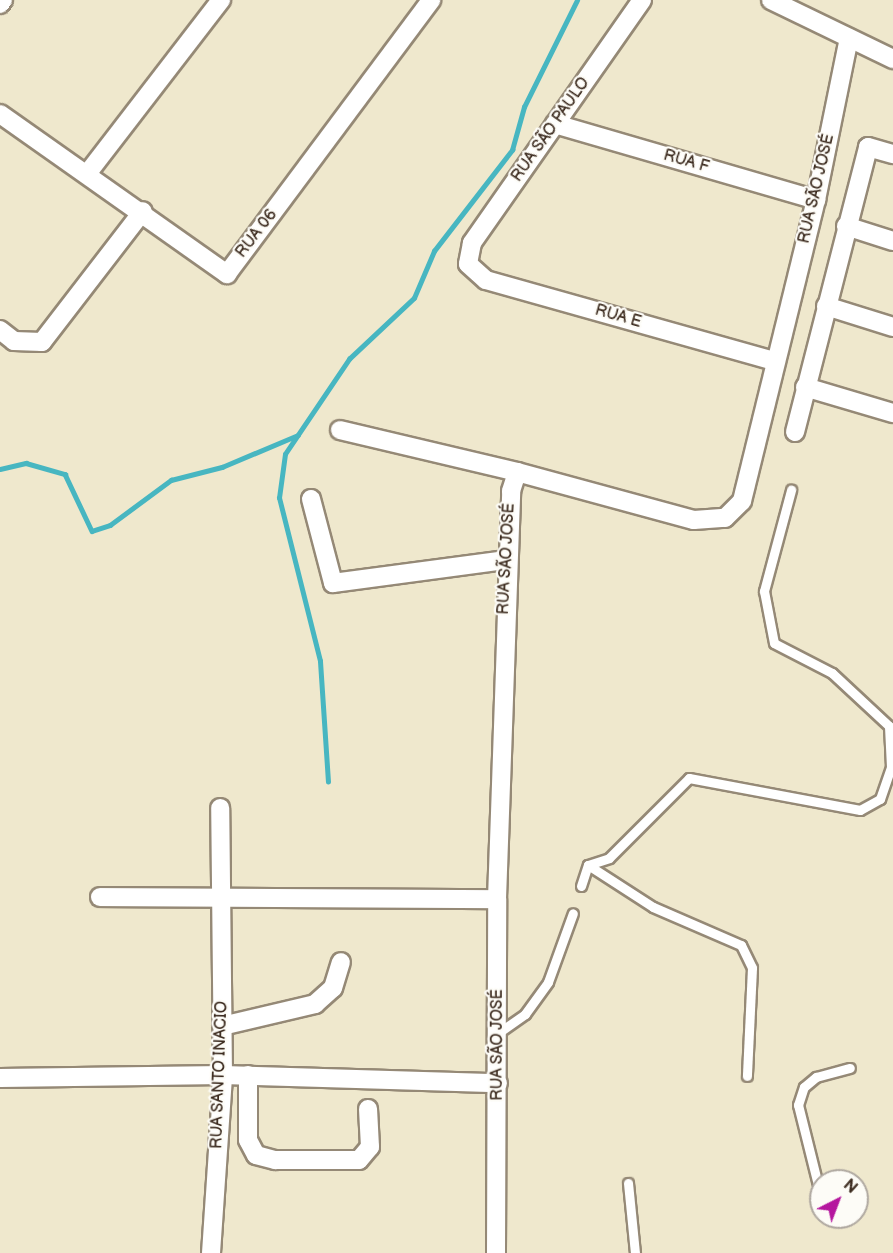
<!DOCTYPE html>
<html>
<head>
<meta charset="utf-8">
<style>
	body { margin:0 }
	#map { position:relative; width:893px; height:1253px; overflow:hidden; background:#efe8cd; font-family:"Balsamiq Sans",sans-serif }
	div>[style] { position:absolute }
	.stream>* { height:4.5px; margin:-2.25px; padding:0 2.25px; transform-origin:2.25px; border-radius:2.25px; background:#47b6c1 }
	.roads { filter:drop-shadow(2px 0 #958976) drop-shadow(-2px 0 #958976) drop-shadow(0 2px #958976) drop-shadow(0 -2px #958976) }
	.service>* { height:9px; margin:-4.5px; padding:0 4.5px; transform-origin:4.5px; border-radius:4.5px; background:#fff }
	.minor>* { height:18px; margin:-9px; padding:0 9px; transform-origin:9px; border-radius:9px; background:#fff }
	span { translate:-50% -50%; white-space:nowrap; text-align:center; line-height:1.15; -webkit-text-stroke:4.5px #fdfcf7; paint-order:stroke }
	.street-label { font-size:16px; color:#3b2a1e }
	.north { position:absolute; left:809px; top:1169px; width:60px; height:60px; box-sizing:border-box; background:#fdfcf7; border:2px solid #afa8a0; border-radius:50%; rotate:42deg; font-size:16px; font-weight:700; line-height:24px; text-align:center; color:#3b2a1e }
	.north::after { content:''; display:block; margin:auto; width:21px; height:27px; background:#b5179e; clip-path:polygon(50% 0,100% 100%,50% 72%,0 100%) }
</style>
</head>
<body>
<div id="map">
	<div class="stream">
		<i style="left:0;top:469px;width:27px;rotate:-13deg"></i>
		<i style="left:26px;top:463px;width:41px;rotate:15.8deg"></i>
		<i style="left:65px;top:474px;width:63px;rotate:64.7deg"></i>
		<i style="left:92px;top:531px;width:19px;rotate:-18deg"></i>
		<i style="left:110px;top:525px;width:76px;rotate:-36.4deg"></i>
		<i style="left:171px;top:480px;width:53px;rotate:-14.3deg"></i>
		<i style="left:222px;top:467px;width:82px;rotate:-22.8deg"></i>
		<i style="left:328px;top:782px;width:121px;rotate:-93.8deg"></i>
		<i style="left:320px;top:661px;width:168px;rotate:-104.1deg"></i>
		<i style="left:279px;top:498px;width:44px;rotate:-82.2deg"></i>
		<i style="left:285px;top:454px;width:115px;rotate:-56deg"></i>
		<i style="left:349px;top:359px;width:89px;rotate:-43.2deg"></i>
		<i style="left:414px;top:298px;width:51px;rotate:-66.9deg"></i>
		<i style="left:434px;top:251px;width:128px;rotate:-52.3deg"></i>
		<i style="left:512px;top:150px;width:45px;rotate:-74.4deg"></i>
		<i style="left:524px;top:107px;width:119px;rotate:-63.6deg"></i>
	</div>
	<div class="roads">
		<div class="service">
			<i style="left:588px;top:865px;width:77px;rotate:32.9deg"></i>
			<i style="left:653px;top:907px;width:96px;rotate:23.4deg"></i>
			<i style="left:741px;top:945px;width:25px;rotate:64deg"></i>
			<i style="left:752px;top:968px;width:108px;rotate:92.7deg"></i>
			<i style="left:581px;top:886px;width:22px;rotate:-72deg"></i>
			<i style="left:588px;top:865px;width:22px;rotate:-18deg"></i>
			<i style="left:609px;top:858px;width:113px;rotate:-45deg"></i>
			<i style="left:689px;top:778px;width:174px;rotate:10.6deg"></i>
			<i style="left:860px;top:810px;width:23px;rotate:-29deg"></i>
			<i style="left:880px;top:799px;width:34px;rotate:-71deg"></i>
			<i style="left:891px;top:767px;width:41px;rotate:-92.8deg"></i>
			<i style="left:889px;top:726px;width:78px;rotate:-137.1deg"></i>
			<i style="left:832px;top:673px;width:65px;rotate:-152.7deg"></i>
			<i style="left:774px;top:643px;width:53px;rotate:-100.9deg"></i>
			<i style="left:764px;top:591px;width:105px;rotate:-75deg"></i>
			<i style="left:498px;top:1033px;width:33px;rotate:-35deg"></i>
			<i style="left:525px;top:1014px;width:39px;rotate:-54deg"></i>
			<i style="left:548px;top:982px;width:73px;rotate:-70.1deg"></i>
			<i style="left:628px;top:1183px;width:70px;rotate:84.3deg"></i>
			<i style="left:820px;top:1193px;width:91px;rotate:-104deg"></i>
			<i style="left:798px;top:1105px;width:19px;rotate:-72deg"></i>
			<i style="left:804px;top:1087px;width:16px;rotate:-40deg"></i>
			<i style="left:816px;top:1077px;width:35px;rotate:-15deg"></i>
		</div>
		<div class="minor">
			<i style="left:642px;top:0;width:297px;rotate:125deg"></i>
			<i style="left:472px;top:243px;width:21px;rotate:101deg"></i>
			<i style="left:468px;top:264px;width:24px;rotate:42deg"></i>
			<i style="left:486px;top:280px;width:299px;rotate:15.7deg"></i>
			<i style="left:771px;top:0;width:136px;rotate:25.8deg"></i>
			<i style="left:0;top:4px;width:5px;rotate:-53deg"></i>
			<i style="left:0;top:114px;width:278px;rotate:35.2deg"></i>
			<i style="left:227px;top:274px;width:342px;rotate:-53.3deg"></i>
			<i style="left:555px;top:124px;width:272px;rotate:16.2deg"></i>
			<i style="left:87px;top:174px;width:220px;rotate:-52.4deg"></i>
			<i style="left:846px;top:226px;width:49px;rotate:17.7deg"></i>
			<i style="left:826px;top:306px;width:70px;rotate:17.4deg"></i>
			<i style="left:0;top:330px;width:18px;rotate:38deg"></i>
			<i style="left:14px;top:341px;width:28px;rotate:2deg"></i>
			<i style="left:42px;top:342px;width:165px;rotate:-52.4deg"></i>
			<i style="left:805px;top:387px;width:92px;rotate:16.5deg"></i>
			<i style="left:340px;top:430px;width:182px;rotate:13.3deg"></i>
			<i style="left:795px;top:432px;width:294px;rotate:-75.6deg"></i>
			<i style="left:868px;top:147px;width:26px;rotate:16deg"></i>
			<i style="left:311px;top:499px;width:87px;rotate:75.3deg"></i>
			<i style="left:333px;top:583px;width:175px;rotate:-7.6deg"></i>
			<i style="left:100px;top:897px;width:397px;rotate:0.3deg"></i>
			<i style="left:222px;top:1026px;width:96px;rotate:-13.3deg"></i>
			<i style="left:315px;top:1004px;width:24px;rotate:-42deg"></i>
			<i style="left:333px;top:988px;width:27px;rotate:-73deg"></i>
			<i style="left:248px;top:1075px;width:65px;rotate:90deg"></i>
			<i style="left:248px;top:1140px;width:17px;rotate:62deg"></i>
			<i style="left:256px;top:1155px;width:20px;rotate:15deg"></i>
			<i style="left:275px;top:1160px;width:84px"></i>
			<i style="left:359px;top:1160px;width:17px;rotate:-50deg"></i>
			<i style="left:370px;top:1147px;width:38px;rotate:-93deg"></i>
			<i style="left:0;top:1078px;width:223px;rotate:-0.8deg"></i>
			<i style="left:223px;top:1075px;width:275px;rotate:1.7deg"></i>
			<i style="left:211px;top:1253px;width:178px;rotate:-86.1deg"></i>
			<i style="left:223px;top:1075px;width:267px;rotate:-90.6deg"></i>
			<i style="left:496px;top:1253px;width:354px;rotate:-89.8deg"></i>
			<i style="left:497px;top:899px;width:408px;rotate:-88deg"></i>
			<i style="left:511px;top:491px;width:20px;rotate:-72deg"></i>
			<i style="left:517px;top:472px;width:183px;rotate:15.2deg"></i>
			<i style="left:694px;top:520px;width:31px;rotate:-4deg"></i>
			<i style="left:725px;top:518px;width:24px;rotate:-45deg"></i>
			<i style="left:742px;top:501px;width:310px;rotate:-76.2deg"></i>
			<i style="left:816px;top:200px;width:165px;rotate:-78.5deg"></i>
		</div>
	</div>
	<div class="street-label">
		<span style="left:551px;top:130px;rotate:-55deg">RUA SÃO PAULO</span>
		<span style="left:686px;top:162px;rotate:16deg">RUA F</span>
		<span style="left:817px;top:189px;rotate:-77deg">RUA SÃO JOSÉ</span>
		<span style="left:257px;top:234px;rotate:-52deg">RUA 06</span>
		<span style="left:618px;top:317px;rotate:16deg">RUA E</span>
		<span style="left:507px;top:559px;rotate:-87deg">RUA SÃO JOSÉ</span>
		<span style="left:498px;top:1045px;rotate:-90deg">RUA SÃO JOSÉ</span>
		<span style="left:220px;top:1075px;rotate:-88deg">RUA SANTO INACIO</span>
	</div>
	<div class="north">N</div>
</div>
</body>
</html>
